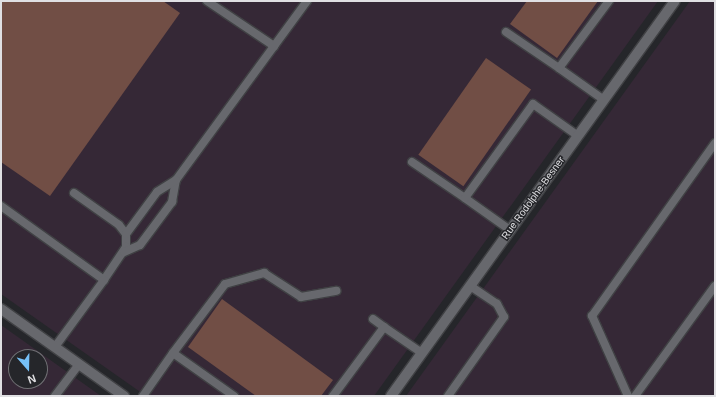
<!DOCTYPE html>
<html>
<head>
<meta charset="utf-8">
<style>
	body { margin:0 }
	#map { position:relative; width:716px; height:397px; overflow:hidden; background:#25262a; font-family:Helvetica,sans-serif }
	div>[style] { position:absolute }
	.industrial>* { inset:0; background:#352836 }
	.building>* { inset:0; background:#714e45; transform-origin:0 0 }
	.roads { filter:drop-shadow(1px 0 #404144) drop-shadow(-1px 0 #404144) drop-shadow(0 1px #404144) drop-shadow(0 -1px #404144) }
	.service>* { height:8px; margin:-4px; padding:0 4px; transform-origin:4px; border-radius:4px; background:#67686d }
	.minor>* { height:10px; margin:-5px; padding:0 5px; transform-origin:5px; border-radius:5px; background:#67686d }
	span { translate:-50% -50%; white-space:nowrap; text-align:center; line-height:1.15; -webkit-text-stroke:3px #25262a; paint-order:stroke }
	.street-label { font-size:10px; color:#e0e0e3 }
	.frame { position:absolute; inset:0; border:2px solid #e0e0e3; pointer-events:none }
	.north { position:absolute; left:8px; top:349px; width:40px; height:40px; box-sizing:border-box; background:#25262a; border:1px solid #707074; border-radius:50%; rotate:160deg; font-size:11px; font-weight:700; line-height:16px; text-align:center; color:#e0e0e3 }
	.north::after { content:''; display:block; margin:auto; width:14px; height:18px; background:#76c0f7; clip-path:polygon(50% 0,100% 100%,50% 72%,0 100%) }
</style>
</head>
<body>
<div id="map">
	<div class="industrial">
		<i style="clip-path:polygon(1px 1px,658px 1px,374px 396px,146px 396px,1px 294px)"></i>
		<i style="clip-path:polygon(690px 1px,715px 1px,715px 396px,406px 396px)"></i>
		<i style="clip-path:polygon(evenodd,1px 325px,101px 396px,1px 396px,1px 325px,16px 357px,40px 357px,40px 381px,16px 381px,16px 357px)"></i>
	</div>
	<div class="building">
		<i style="clip-path:polygon(1px 1px,163px 1px,180px 13px,50px 196px,1px 162px)"></i>
		<i style="clip-path:polygon(527px 1px,598px 1px,557px 58px,510px 24px)"></i>
		<i style="left:486px;top:58px;width:55px;height:118px;rotate:35deg"></i>
		<i style="clip-path:polygon(222px 299px,333px 380px,321px 396px,256px 396px,188px 347px)"></i>
	</div>
	<div class="roads">
		<div class="service">
			<i style="left:207px;top:1px;width:81px;rotate:33.9deg"></i>
			<i style="left:506px;top:32px;width:64px;rotate:34.2deg"></i>
			<i style="left:604px;top:100px;width:55px;rotate:-144.6deg"></i>
			<i style="left:559px;top:68px;width:84px;rotate:-53.3deg"></i>
			<i style="left:412px;top:162px;width:64px;rotate:34.2deg"></i>
			<i style="left:176px;top:180px;width:222px;rotate:-53.8deg"></i>
			<i style="left:74px;top:193px;width:55px;rotate:35.4deg"></i>
			<i style="left:119px;top:225px;width:11px;rotate:52deg"></i>
			<i style="left:126px;top:234px;width:13px;rotate:90deg"></i>
			<i style="left:126px;top:247px;width:40px;rotate:124deg"></i>
			<i style="left:1px;top:206px;width:127px;rotate:35.7deg"></i>
			<i style="left:104px;top:280px;width:83px;rotate:126.2deg"></i>
			<i style="left:510px;top:230px;width:55px;rotate:-144.6deg"></i>
			<i style="left:465px;top:198px;width:116px;rotate:-54.1deg"></i>
			<i style="left:533px;top:104px;width:55px;rotate:35.4deg"></i>
			<i style="left:124px;top:252px;width:17px;rotate:-24deg"></i>
			<i style="left:140px;top:245px;width:54px;rotate:-53.3deg"></i>
			<i style="left:172px;top:202px;width:22px;rotate:-80deg"></i>
			<i style="left:176px;top:180px;width:22px;rotate:148deg"></i>
			<i style="left:157px;top:192px;width:52px;rotate:126.4deg"></i>
			<i style="left:373px;top:319px;width:14px;rotate:36deg"></i>
			<i style="left:173px;top:353px;width:86px;rotate:-53deg"></i>
			<i style="left:225px;top:284px;width:41px;rotate:-15.8deg"></i>
			<i style="left:264px;top:273px;width:44px;rotate:33deg"></i>
			<i style="left:301px;top:297px;width:36px;rotate:-10deg"></i>
			<i style="left:55px;top:396px;width:40px;rotate:-53deg"></i>
			<i style="left:143px;top:396px;width:52px;rotate:-55.1deg"></i>
			<i style="left:173px;top:353px;width:75px;rotate:35.2deg"></i>
			<i style="left:333px;top:396px;width:86px;rotate:-53.5deg"></i>
			<i style="left:384px;top:327px;width:46px;rotate:34.4deg"></i>
			<i style="left:448px;top:396px;width:97px;rotate:-54.7deg"></i>
			<i style="left:504px;top:317px;width:15px;rotate:-118deg"></i>
			<i style="left:497px;top:304px;width:32px;rotate:-146deg"></i>
			<i style="left:628px;top:396px;width:88px;rotate:-114.2deg"></i>
			<i style="left:592px;top:316px;width:212px;rotate:-54.6deg"></i>
			<i style="left:635px;top:396px;width:136px;rotate:-54deg"></i>
		</div>
		<div class="minor">
			<i style="left:1px;top:309px;width:151px;rotate:35.3deg"></i>
			<i style="left:391px;top:396px;width:486px;rotate:-54.3deg"></i>
		</div>
	</div>
	<div class="street-label">
		<span style="left:533px;top:198px;rotate:-54deg">Rue Rodolphe-Besner</span>
	</div>
	<div class="frame"></div>
	<div class="north">N</div>
</div>
</body>
</html>
